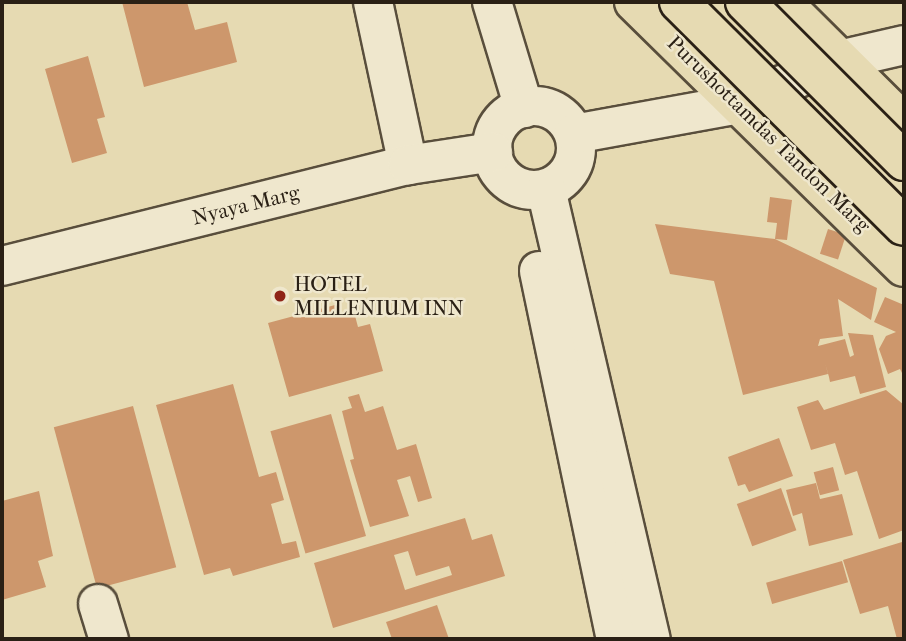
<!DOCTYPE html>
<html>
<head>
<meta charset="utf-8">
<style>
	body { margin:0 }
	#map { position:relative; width:906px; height:641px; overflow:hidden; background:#e6dab2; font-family:"IM FELL French Canon",serif }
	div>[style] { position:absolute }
	.building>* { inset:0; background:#cd976c; transform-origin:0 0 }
	.roads { filter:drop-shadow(2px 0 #594e3c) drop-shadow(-2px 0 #594e3c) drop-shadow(0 2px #594e3c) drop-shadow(0 -2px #594e3c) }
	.minor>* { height:38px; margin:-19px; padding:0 19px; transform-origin:19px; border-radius:19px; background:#efe7cd }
	.minor>.ring { margin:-19px; padding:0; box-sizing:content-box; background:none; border:38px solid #efe7cd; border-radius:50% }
	.major>* { height:38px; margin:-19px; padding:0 19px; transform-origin:19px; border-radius:19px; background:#e6dab2 }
	.bridges { filter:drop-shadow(2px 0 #2a2015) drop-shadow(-2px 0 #2a2015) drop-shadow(0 2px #2a2015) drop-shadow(0 -2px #2a2015) }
	.major-bridge>* { height:38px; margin:-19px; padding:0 19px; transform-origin:19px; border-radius:19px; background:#e6dab2 }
	.dots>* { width:19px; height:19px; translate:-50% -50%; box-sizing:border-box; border:4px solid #efe7cd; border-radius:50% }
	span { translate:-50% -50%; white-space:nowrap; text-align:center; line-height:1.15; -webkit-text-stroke:5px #efe7cd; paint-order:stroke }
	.street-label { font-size:21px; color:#2a2015 }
	.poi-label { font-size:21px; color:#2a2015 }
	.left { translate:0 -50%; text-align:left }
	.frame { position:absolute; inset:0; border:4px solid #2a2015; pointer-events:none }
</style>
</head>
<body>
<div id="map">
	<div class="building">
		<i style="clip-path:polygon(122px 2px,187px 2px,195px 30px,227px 22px,237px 62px,144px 87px)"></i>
		<i style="clip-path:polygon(88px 56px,105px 117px,97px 119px,107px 153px,72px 163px,45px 69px)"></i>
		<i style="clip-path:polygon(770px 197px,792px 200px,787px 240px,775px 239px,877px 288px,871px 320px,838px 299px,843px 336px,820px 339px,818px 346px,845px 339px,850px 357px,854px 355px,848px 333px,873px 335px,886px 387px,860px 394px,855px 376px,830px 382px,829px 377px,825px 363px,828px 374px,743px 395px,714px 281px,670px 274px,655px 224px,775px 239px,777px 223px,767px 222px)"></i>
		<i style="left:828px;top:229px;width:19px;height:26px;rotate:18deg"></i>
		<i style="clip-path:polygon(885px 297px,904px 305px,904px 377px,900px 369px,888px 374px,879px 349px,886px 336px,896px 332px,874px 322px)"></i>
		<i style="clip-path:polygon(335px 305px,339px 316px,354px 312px,358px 327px,370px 324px,383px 371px,289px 397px,268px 323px)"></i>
		<i style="clip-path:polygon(233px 384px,259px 477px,276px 472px,284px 500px,271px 504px,282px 544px,296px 541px,300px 557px,233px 576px,230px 568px,204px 575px,156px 405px)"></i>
		<i style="clip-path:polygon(886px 390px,904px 405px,904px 530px,879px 539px,857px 471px,845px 475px,835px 443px,811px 450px,797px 407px,818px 400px,824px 410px)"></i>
		<i style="clip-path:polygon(359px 394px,365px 412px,383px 406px,397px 450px,416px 444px,432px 498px,418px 502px,410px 476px,397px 480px,409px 516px,370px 527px,350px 460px,354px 459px,342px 411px,352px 408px,348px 397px)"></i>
		<i style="left:133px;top:406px;width:167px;height:82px;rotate:75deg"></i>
		<i style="left:331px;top:414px;width:127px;height:63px;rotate:74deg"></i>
		<i style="clip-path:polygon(779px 438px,793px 476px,749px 492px,745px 484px,738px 486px,728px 457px)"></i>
		<i style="left:833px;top:467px;width:24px;height:20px;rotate:75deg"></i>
		<i style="clip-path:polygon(816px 483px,820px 499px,842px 494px,853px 535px,809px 546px,802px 513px,793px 516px,786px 490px)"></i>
		<i style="left:781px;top:488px;width:45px;height:47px;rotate:70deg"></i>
		<i style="clip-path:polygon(39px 491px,53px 556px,38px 561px,46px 587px,2px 600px,2px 501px)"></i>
		<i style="clip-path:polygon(evenodd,465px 518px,472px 540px,492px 534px,505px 576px,333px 628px,314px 563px,465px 518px,408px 551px,416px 576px,449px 566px,452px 575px,405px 590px,394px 555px,408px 551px)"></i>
		<i style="clip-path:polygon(902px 542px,904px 639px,897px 639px,888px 606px,860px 614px,843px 560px)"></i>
		<i style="left:842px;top:561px;width:22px;height:79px;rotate:74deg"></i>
		<i style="clip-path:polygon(437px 605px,449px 639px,392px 639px,386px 622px)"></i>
	</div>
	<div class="roads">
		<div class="minor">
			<i style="left:373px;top:2px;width:167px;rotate:77.9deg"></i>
			<i style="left:492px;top:2px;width:111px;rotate:73.2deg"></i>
			<i class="ring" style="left:492px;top:106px;width:46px;height:46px"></i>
			<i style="left:574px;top:134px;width:168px;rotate:-10.3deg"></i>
			<i style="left:739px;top:104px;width:109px;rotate:-23.7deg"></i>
			<i style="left:839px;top:60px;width:67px;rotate:-13deg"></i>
			<i style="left:546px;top:189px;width:462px;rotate:76.9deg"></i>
			<i style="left:2px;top:266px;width:418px;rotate:-14deg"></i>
			<i style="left:408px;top:165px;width:86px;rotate:-8.7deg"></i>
			<i style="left:539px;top:271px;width:376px;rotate:78.2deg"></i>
			<i style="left:98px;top:604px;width:37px;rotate:73deg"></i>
		</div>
		<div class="major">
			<i style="left:634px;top:2px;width:378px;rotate:44.5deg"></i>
			<i style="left:782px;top:2px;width:172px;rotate:44.8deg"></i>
		</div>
	</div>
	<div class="bridges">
		<div class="major-bridge">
			<i style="left:679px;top:2px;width:317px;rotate:44.9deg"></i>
			<i style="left:745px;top:2px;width:225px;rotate:45deg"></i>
		</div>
	</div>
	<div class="dots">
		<i style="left:280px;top:296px;background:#8f2418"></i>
	</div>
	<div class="street-label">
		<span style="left:769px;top:134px;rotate:44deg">Purushottamdas Tandon Marg</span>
		<span style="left:246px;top:205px;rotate:-14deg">Nyaya Marg</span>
	</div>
	<div class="poi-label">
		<span class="left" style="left:294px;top:296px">HOTEL<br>MILLENIUM INN</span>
	</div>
	<div class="frame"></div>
</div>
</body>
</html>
